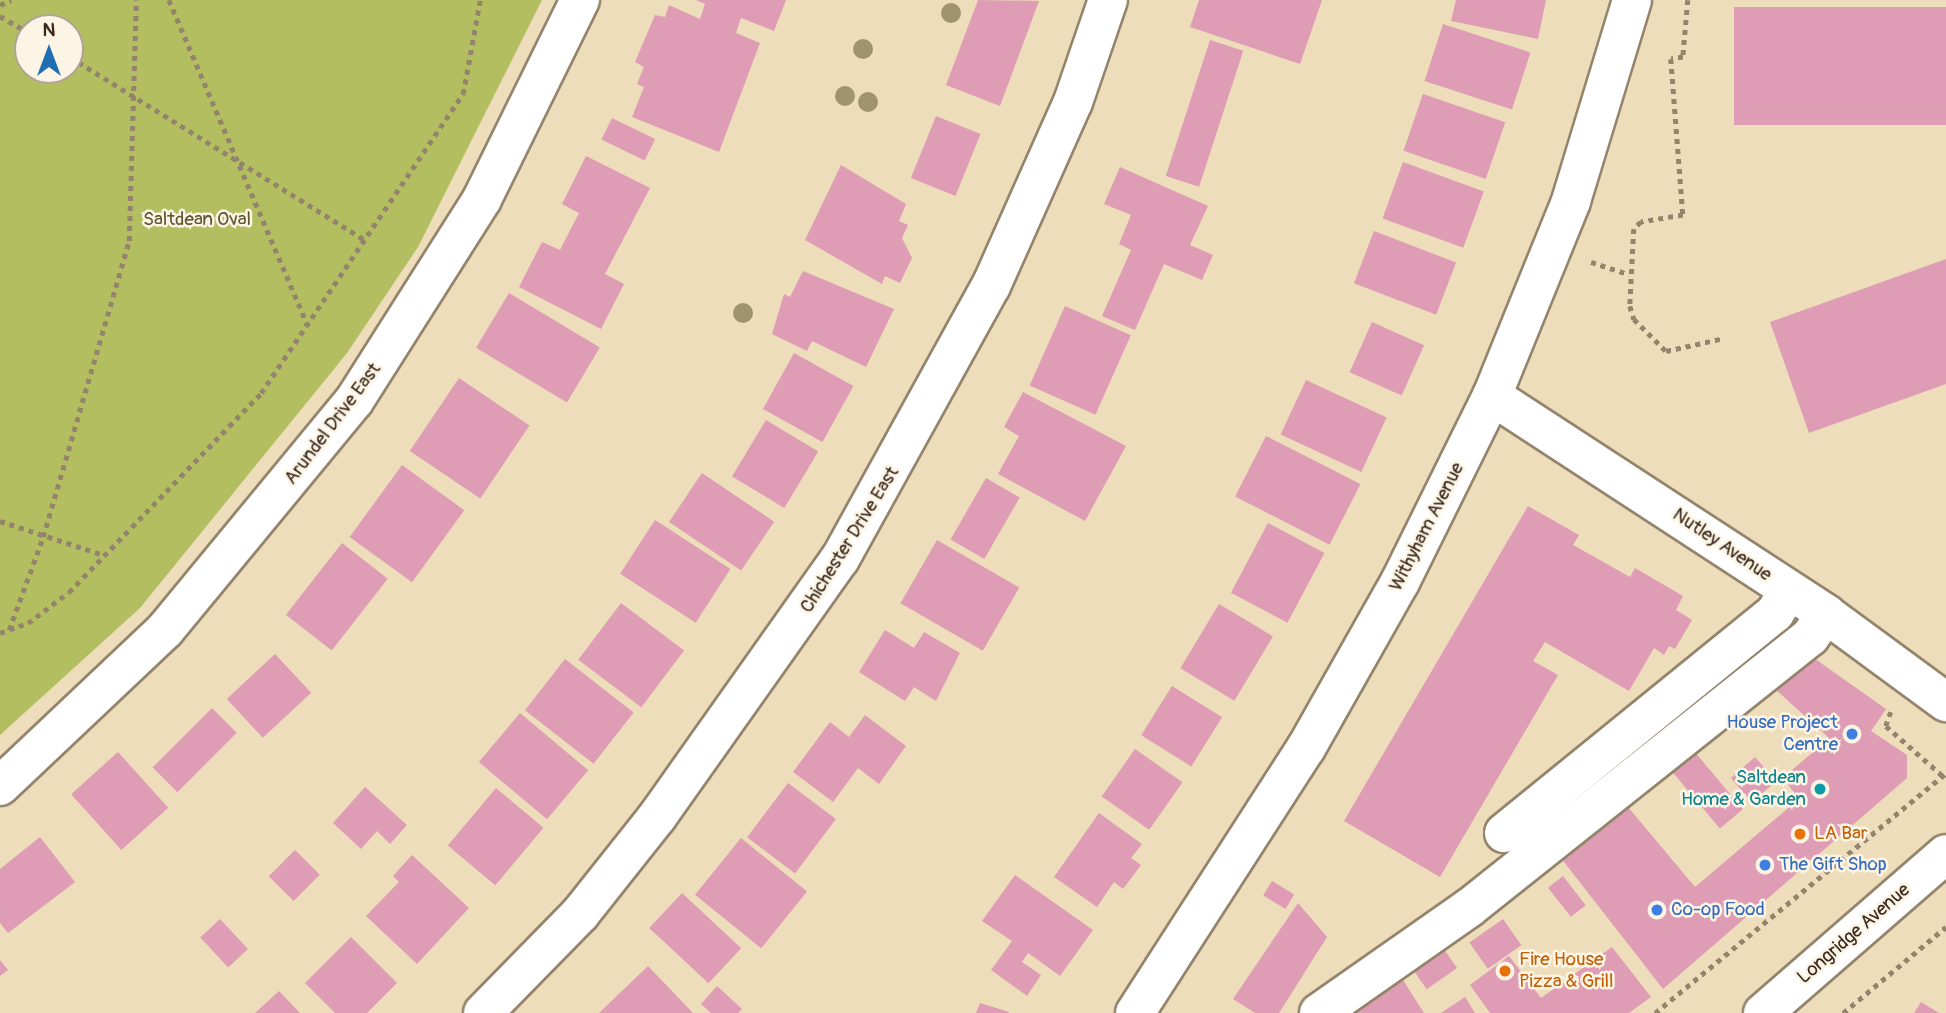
<!DOCTYPE html>
<html>
<head>
<meta charset="utf-8">
<style>
	body { margin:0 }
	#map { position:relative; width:1946px; height:1013px; overflow:hidden; background:#edb; font-family:Pangolin,sans-serif }
	div>[style] { position:absolute }
	.green>* { inset:0; background:#b2be5f }
	.building>* { inset:0; background:#de9cb5; transform-origin:0 0 }
	.path>* { height:4.5px; margin-top:-2.25px; transform-origin:0; background:repeating-linear-gradient(90deg,#94846c 0 5px,transparent 0 10px) }
	.roads { filter:drop-shadow(2px 0 #94846c) drop-shadow(-2px 0 #94846c) drop-shadow(0 2px #94846c) drop-shadow(0 -2px #94846c) }
	.minor>* { height:38px; margin:-19px; padding:0 19px; transform-origin:19px; border-radius:19px; background:#fff }
	.trees>* { width:20px; height:20px; margin:-10px; border-radius:50%; background:#9f9370 }
	.dots>* { width:19px; height:19px; translate:-50% -50%; box-sizing:border-box; border:4px solid #fcf5e5; border-radius:50% }
	span { translate:-50% -50%; white-space:nowrap; text-align:center; line-height:1.15; -webkit-text-stroke:5px #fcf5e5; paint-order:stroke }
	.park-label { font-size:19px; color:#5f5632 }
	.street-label { font-size:19px; color:#3b2a1e }
	.shop-label { font-size:19px; color:#366cbe }
	.right { translate:-100% -50%; text-align:right }
	.left { translate:0 -50%; text-align:left }
	.culture-label { font-size:19px; color:#0d838f }
	.food-label { font-size:19px; color:#c56008 }
	.north { position:absolute; left:14px; top:14px; width:70px; height:70px; box-sizing:border-box; background:#fcf5e5; border:2px solid #afa495; border-radius:50%; rotate:0deg; font-size:19px; font-weight:700; line-height:28px; text-align:center; color:#3b2a1e }
	.north::after { content:''; display:block; margin:auto; width:24px; height:32px; background:#1f6fb2; clip-path:polygon(50% 0,100% 100%,50% 72%,0 100%) }
</style>
</head>
<body>
<div id="map">
	<div class="green">
		<i style="clip-path:polygon(evenodd,0 0,542px 0,418px 247px,347px 353px,140px 608px,0 735px,0 0,28px 28px,70px 28px,70px 70px,28px 70px,28px 28px)"></i>
	</div>
	<div class="building">
		<i style="clip-path:polygon(696px 0,786px 0,774px 31px,741px 18px,736px 33px,760px 43px,719px 152px,632px 117px,644px 87px,637px 84px,644px 67px,635px 62px,655px 15px,665px 17px,669px 5px,700px 19px,705px 4px)"></i>
		<i style="clip-path:polygon(978px 0,1039px 1px,1000px 106px,946px 85px)"></i>
		<i style="clip-path:polygon(1199px 0,1322px 0,1300px 64px,1190px 27px)"></i>
		<i style="clip-path:polygon(1456px 0,1546px 0,1538px 39px,1451px 21px)"></i>
		<i style="left:1734px;top:7px;width:212px;height:118px"></i>
		<i style="left:1443px;top:24px;width:92px;height:60px;rotate:18deg"></i>
		<i style="left:1210px;top:40px;width:35px;height:143px;rotate:18deg"></i>
		<i style="left:1423px;top:94px;width:87px;height:60px;rotate:19deg"></i>
		<i style="left:936px;top:116px;width:48px;height:67px;rotate:22deg"></i>
		<i style="left:612px;top:118px;width:48px;height:24px;rotate:26deg"></i>
		<i style="clip-path:polygon(586px 156px,650px 188px,605px 274px,624px 284px,601px 329px,519px 287px,542px 242px,560px 250px,579px 213px,562px 204px)"></i>
		<i style="left:1403px;top:162px;width:86px;height:60px;rotate:20deg"></i>
		<i style="clip-path:polygon(841px 165px,906px 204px,899px 221px,908px 225px,902px 238px,912px 258px,900px 283px,885px 276px,882px 284px,805px 240px)"></i>
		<i style="clip-path:polygon(1120px 167px,1208px 206px,1190px 245px,1213px 255px,1202px 280px,1164px 264px,1135px 330px,1102px 316px,1131px 250px,1119px 244px,1131px 215px,1104px 204px)"></i>
		<i style="left:1374px;top:231px;width:88px;height:56px;rotate:21deg"></i>
		<i style="clip-path:polygon(1946px 259px,1946px 384px,1809px 433px,1770px 322px)"></i>
		<i style="clip-path:polygon(803px 271px,894px 309px,866px 367px,812px 341px,807px 351px,772px 334px,784px 294px,790px 297px)"></i>
		<i style="left:509px;top:293px;width:106px;height:64px;rotate:31deg"></i>
		<i style="left:1065px;top:306px;width:72px;height:87px;rotate:24deg"></i>
		<i style="left:1372px;top:322px;width:57px;height:55px;rotate:24deg"></i>
		<i style="left:794px;top:353px;width:68px;height:64px;rotate:29deg"></i>
		<i style="left:459px;top:378px;width:85px;height:88px;rotate:34deg"></i>
		<i style="left:1306px;top:380px;width:89px;height:60px;rotate:25deg"></i>
		<i style="clip-path:polygon(1023px 392px,1126px 446px,1085px 521px,998px 474px,1019px 436px,1004px 427px)"></i>
		<i style="left:766px;top:420px;width:61px;height:66px;rotate:31deg"></i>
		<i style="left:1266px;top:436px;width:106px;height:68px;rotate:27deg"></i>
		<i style="left:402px;top:465px;width:77px;height:89px;rotate:36deg"></i>
		<i style="left:702px;top:473px;width:87px;height:59px;rotate:34deg"></i>
		<i style="left:986px;top:478px;width:39px;height:71px;rotate:30deg"></i>
		<i style="clip-path:polygon(1528px 506px,1579px 535px,1573px 545px,1630px 577px,1635px 568px,1683px 596px,1676px 610px,1692px 620px,1675px 649px,1669px 646px,1664px 655px,1654px 648px,1629px 691px,1545px 642px,1533px 661px,1558px 675px,1440px 877px,1344px 821px)"></i>
		<i style="left:655px;top:520px;width:90px;height:64px;rotate:33deg"></i>
		<i style="left:1268px;top:523px;width:64px;height:79px;rotate:28deg"></i>
		<i style="left:937px;top:540px;width:95px;height:73px;rotate:30deg"></i>
		<i style="left:342px;top:543px;width:58px;height:91px;rotate:38deg"></i>
		<i style="left:621px;top:603px;width:79px;height:71px;rotate:37deg"></i>
		<i style="left:1219px;top:604px;width:63px;height:75px;rotate:31deg"></i>
		<i style="clip-path:polygon(885px 630px,914px 648px,924px 632px,960px 653px,936px 701px,914px 687px,905px 701px,859px 672px)"></i>
		<i style="left:275px;top:654px;width:53px;height:66px;rotate:47deg"></i>
		<i style="clip-path:polygon(1811px 656px,1886px 709px,1871px 731px,1907px 755px,1907px 778px,1663px 989px,1557px 853px,1623px 801px,1695px 887px,1799px 799px,1783px 778px,1829px 738px,1774px 688px)"></i>
		<i style="left:565px;top:659px;width:87px;height:65px;rotate:38deg"></i>
		<i style="left:1172px;top:686px;width:59px;height:58px;rotate:32deg"></i>
		<i style="left:212px;top:708px;width:35px;height:84px;rotate:45deg"></i>
		<i style="left:520px;top:713px;width:89px;height:64px;rotate:40deg"></i>
		<i style="clip-path:polygon(865px 715px,906px 746px,879px 784px,858px 768px,833px 802px,793px 772px,830px 722px,849px 737px)"></i>
		<i style="left:1135px;top:749px;width:58px;height:58px;rotate:35deg"></i>
		<i style="left:1694px;top:751px;width:76px;height:30px;rotate:50deg"></i>
		<i style="left:118px;top:752px;width:75px;height:63px;rotate:48deg"></i>
		<i style="left:1755px;top:757px;width:32px;height:32px;rotate:49deg"></i>
		<i style="left:788px;top:783px;width:60px;height:68px;rotate:37deg"></i>
		<i style="clip-path:polygon(365px 787px,407px 825px,390px 844px,377px 831px,361px 849px,333px 823px)"></i>
		<i style="left:496px;top:788px;width:62px;height:75px;rotate:40deg"></i>
		<i style="clip-path:polygon(1099px 813px,1142px 844px,1131px 858px,1141px 865px,1123px 889px,1114px 882px,1097px 907px,1054px 877px)"></i>
		<i style="clip-path:polygon(40px 837px,75px 882px,8px 933px,0 923px,0 869px)"></i>
		<i style="left:741px;top:838px;width:85px;height:73px;rotate:39deg"></i>
		<i style="left:295px;top:850px;width:35px;height:37px;rotate:45deg"></i>
		<i style="clip-path:polygon(412px 855px,469px 908px,417px 964px,366px 916px,399px 882px,393px 876px)"></i>
		<i style="clip-path:polygon(1015px 875px,1093px 930px,1060px 976px,1028px 953px,1022px 962px,1041px 975px,1027px 996px,991px 970px,1012px 941px,982px 921px)"></i>
		<i style="left:1563px;top:876px;width:37px;height:19px;rotate:52deg"></i>
		<i style="left:1272px;top:881px;width:26px;height:17px;rotate:31deg"></i>
		<i style="left:682px;top:893px;width:81px;height:48px;rotate:43deg"></i>
		<i style="clip-path:polygon(1298px 903px,1327px 937px,1279px 1013px,1255px 1013px,1233px 999px)"></i>
		<i style="left:220px;top:919px;width:41px;height:27px;rotate:47deg"></i>
		<i style="left:1503px;top:919px;width:32px;height:41px;rotate:55deg"></i>
		<i style="clip-path:polygon(351px 937px,397px 983px,367px 1013px,335px 1013px,305px 983px)"></i>
		<i style="left:1441px;top:945px;width:28px;height:37px;rotate:55deg"></i>
		<i style="clip-path:polygon(1612px 947px,1651px 997px,1629px 1013px,1490px 1013px,1470px 985px,1509px 956px,1541px 998px)"></i>
		<i style="clip-path:polygon(0 960px,8px 970px,0 976px)"></i>
		<i style="clip-path:polygon(648px 966px,693px 1013px,599px 1013px)"></i>
		<i style="clip-path:polygon(1403px 980px,1424px 1013px,1353px 1013px,1369px 1003px)"></i>
		<i style="clip-path:polygon(717px 986px,742px 1009px,738px 1013px,711px 1013px,701px 1004px)"></i>
		<i style="clip-path:polygon(279px 991px,300px 1013px,255px 1013px)"></i>
		<i style="clip-path:polygon(1465px 997px,1475px 1013px,1441px 1013px)"></i>
		<i style="clip-path:polygon(1921px 1002px,1939px 1013px,1914px 1013px)"></i>
		<i style="clip-path:polygon(980px 1003px,1009px 1012px,1009px 1013px,976px 1013px)"></i>
	</div>
	<div class="path">
		<i style="left:169px;top:0;width:352px;rotate:66.9deg"></i>
		<i style="left:1688px;top:0;width:57px;rotate:95deg"></i>
		<i style="left:1683px;top:57px;width:12px;rotate:171deg"></i>
		<i style="left:1671px;top:59px;width:156px;rotate:85.6deg"></i>
		<i style="left:1683px;top:215px;width:43px;rotate:170.5deg"></i>
		<i style="left:1641px;top:222px;width:10px;rotate:135deg"></i>
		<i style="left:1634px;top:229px;width:77px;rotate:93deg"></i>
		<i style="left:1630px;top:306px;width:14px;rotate:73deg"></i>
		<i style="left:1634px;top:319px;width:45px;rotate:45deg"></i>
		<i style="left:1666px;top:351px;width:59px;rotate:-12.6deg"></i>
		<i style="left:0;top:5px;width:12px;rotate:-24deg"></i>
		<i style="left:0;top:16px;width:32px;rotate:30deg"></i>
		<i style="left:70px;top:57px;width:345px;rotate:31.8deg"></i>
		<i style="left:1591px;top:262px;width:40px;rotate:18deg"></i>
		<i style="left:0;top:521px;width:109px;rotate:18.1deg"></i>
		<i style="left:9px;top:630px;width:99px;rotate:-69.9deg"></i>
		<i style="left:43px;top:537px;width:308px;rotate:-73.8deg"></i>
		<i style="left:129px;top:241px;width:241px;rotate:-88.3deg"></i>
		<i style="left:0;top:633px;width:30px;rotate:-20deg"></i>
		<i style="left:28px;top:623px;width:51px;rotate:-37.1deg"></i>
		<i style="left:69px;top:592px;width:277px;rotate:-46deg"></i>
		<i style="left:261px;top:393px;width:361px;rotate:-56deg"></i>
		<i style="left:463px;top:94px;width:96px;rotate:-79.7deg"></i>
		<i style="left:1891px;top:712px;width:15px;rotate:110deg"></i>
		<i style="left:1886px;top:726px;width:76px;rotate:41.3deg"></i>
		<i style="left:1655px;top:1013px;width:377px;rotate:-39.5deg"></i>
		<i style="left:1843px;top:1013px;width:134px;rotate:-39.9deg"></i>
	</div>
	<div class="roads">
		<div class="minor">
			<i style="left:1492px;top:396px;width:399px;rotate:33.1deg"></i>
			<i style="left:1826px;top:614px;width:149px;rotate:36.3deg"></i>
			<i style="left:0;top:786px;width:227px;rotate:-43.4deg"></i>
			<i style="left:165px;top:630px;width:297px;rotate:-50.5deg"></i>
			<i style="left:354px;top:401px;width:239px;rotate:-57.6deg"></i>
			<i style="left:482px;top:199px;width:222px;rotate:-63.8deg"></i>
			<i style="left:1504px;top:833px;width:349px;rotate:-39.1deg"></i>
			<i style="left:1775px;top:613px;width:27px;rotate:-59deg"></i>
			<i style="left:483px;top:1013px;width:139px;rotate:-45.6deg"></i>
			<i style="left:580px;top:914px;width:124px;rotate:-51.6deg"></i>
			<i style="left:657px;top:817px;width:316px;rotate:-54.7deg"></i>
			<i style="left:840px;top:559px;width:312px;rotate:-61.1deg"></i>
			<i style="left:991px;top:286px;width:201px;rotate:-66deg"></i>
			<i style="left:1073px;top:102px;width:108px;rotate:-71.1deg"></i>
			<i style="left:1135px;top:1013px;width:315px;rotate:-57.2deg"></i>
			<i style="left:1306px;top:748px;width:191px;rotate:-60.5deg"></i>
			<i style="left:1400px;top:582px;width:208px;rotate:-63.7deg"></i>
			<i style="left:1492px;top:396px;width:210px;rotate:-67.9deg"></i>
			<i style="left:1571px;top:201px;width:210px;rotate:-73.1deg"></i>
			<i style="left:1319px;top:1013px;width:183px;rotate:-35deg"></i>
			<i style="left:1469px;top:908px;width:436px;rotate:-38.5deg"></i>
			<i style="left:1810px;top:637px;width:28px;rotate:-55deg"></i>
			<i style="left:1763px;top:1013px;width:242px;rotate:-41deg"></i>
		</div>
	</div>
	<div class="trees">
		<i style="left:951px;top:13px"></i>
		<i style="left:863px;top:49px"></i>
		<i style="left:845px;top:96px"></i>
		<i style="left:868px;top:102px"></i>
		<i style="left:743px;top:313px"></i>
	</div>
	<div class="dots">
		<i style="left:1852px;top:734px;background:#3f7fe0"></i>
		<i style="left:1820px;top:789px;background:#0f9aa8"></i>
		<i style="left:1800px;top:834px;background:#e8710a"></i>
		<i style="left:1765px;top:865px;background:#3f7fe0"></i>
		<i style="left:1657px;top:910px;background:#3f7fe0"></i>
		<i style="left:1505px;top:971px;background:#e8710a"></i>
	</div>
	<div class="park-label">
		<span style="left:197px;top:220px">Saltdean Oval</span>
	</div>
	<div class="street-label">
		<span style="left:333px;top:424px;rotate:-53deg">Arundel Drive East</span>
		<span style="left:1427px;top:527px;rotate:-63deg">Withyham Avenue</span>
		<span style="left:850px;top:540px;rotate:-58deg">Chichester Drive East</span>
		<span style="left:1722px;top:545px;rotate:34deg">Nutley Avenue</span>
		<span style="left:1854px;top:934px;rotate:-41deg">Longridge Avenue</span>
	</div>
	<div class="shop-label">
		<span class="right" style="left:1838px;top:734px">House Project<br>Centre</span>
		<span class="left" style="left:1779px;top:865px">The Gift Shop</span>
		<span class="left" style="left:1671px;top:910px">Co-op Food</span>
	</div>
	<div class="culture-label">
		<span class="right" style="left:1806px;top:789px">Saltdean<br>Home &amp; Garden</span>
	</div>
	<div class="food-label">
		<span class="left" style="left:1814px;top:834px">LA Bar</span>
		<span class="left" style="left:1519px;top:971px">Fire House<br>Pizza &amp; Grill</span>
	</div>
	<div class="north">N</div>
</div>
</body>
</html>
